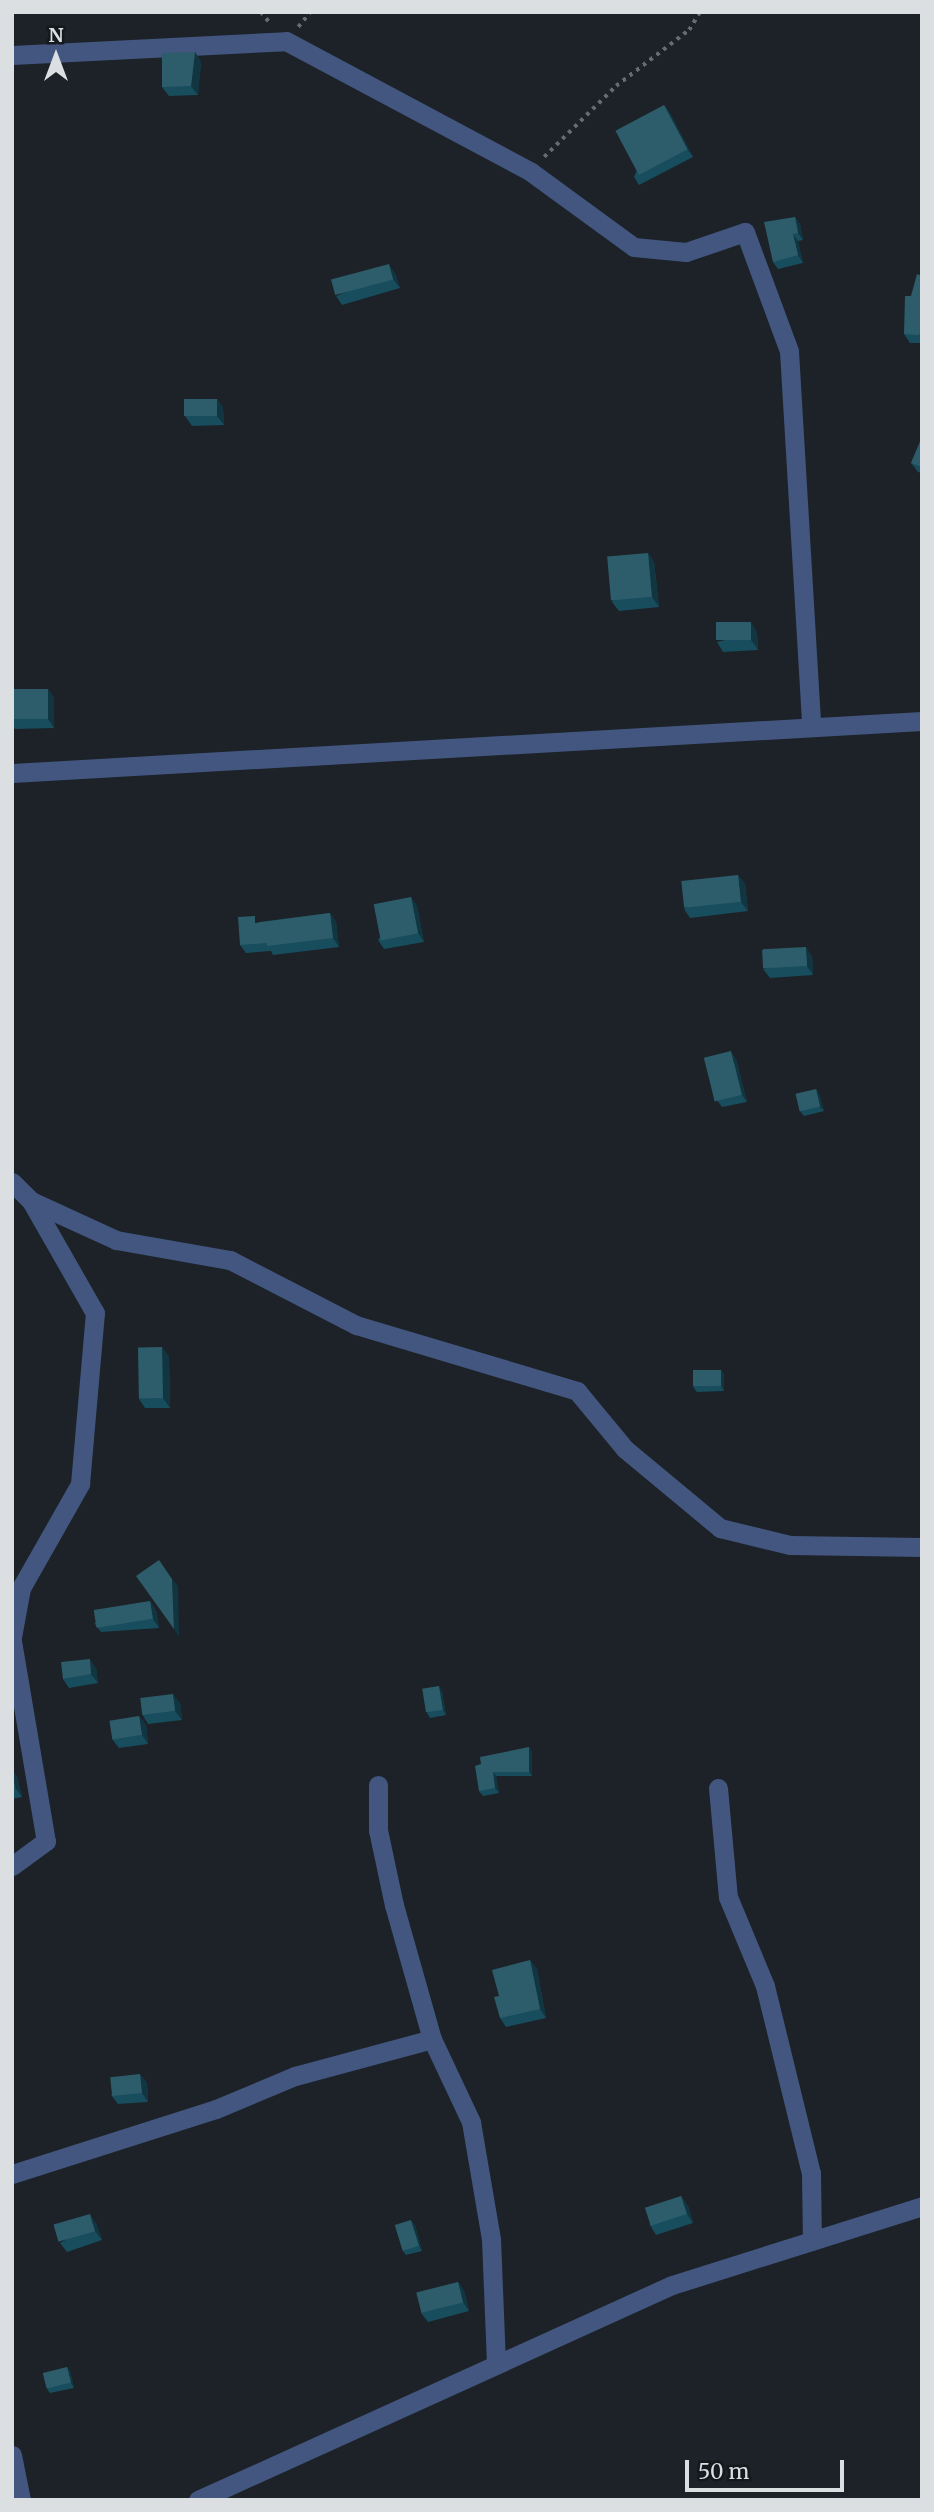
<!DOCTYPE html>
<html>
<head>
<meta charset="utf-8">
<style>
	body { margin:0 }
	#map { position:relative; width:934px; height:2512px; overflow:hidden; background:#1c2227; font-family:Merriweather,serif }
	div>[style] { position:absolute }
	.path>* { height:3.5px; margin-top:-1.75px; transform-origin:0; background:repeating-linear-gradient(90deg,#656b6f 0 3.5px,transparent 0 8.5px) }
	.minor>* { height:19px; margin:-9.5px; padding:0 9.5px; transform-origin:9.5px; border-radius:9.5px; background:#425680 }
	.wall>* { inset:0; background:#184d5d }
	.shaded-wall>* { inset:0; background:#113541 }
	.building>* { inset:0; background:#2d5d6b; transform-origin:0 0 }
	span { translate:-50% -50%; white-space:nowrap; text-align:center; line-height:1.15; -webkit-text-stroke:5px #13191d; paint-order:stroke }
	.frame { position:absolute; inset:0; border:14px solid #dbdfe2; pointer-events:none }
	.north { position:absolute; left:21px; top:21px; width:70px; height:70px; -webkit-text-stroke:5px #13191d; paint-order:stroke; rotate:0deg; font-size:19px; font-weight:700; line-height:28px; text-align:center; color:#dbdfe2 }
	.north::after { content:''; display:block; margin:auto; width:24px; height:32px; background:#dbdfe2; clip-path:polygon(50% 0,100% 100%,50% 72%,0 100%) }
	.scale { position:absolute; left:685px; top:2460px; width:159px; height:32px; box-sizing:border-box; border:4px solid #dbdfe2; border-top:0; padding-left:9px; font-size:21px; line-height:24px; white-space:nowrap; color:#dbdfe2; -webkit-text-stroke:5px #13191d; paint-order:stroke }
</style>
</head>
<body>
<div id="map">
	<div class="path">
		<i style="left:261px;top:12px;width:14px;rotate:51deg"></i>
		<i style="left:298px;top:27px;width:19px;rotate:-51deg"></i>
		<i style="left:544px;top:157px;width:101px;rotate:-44.6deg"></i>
		<i style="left:616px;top:86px;width:92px;rotate:-37.5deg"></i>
		<i style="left:689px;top:30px;width:21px;rotate:-59deg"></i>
	</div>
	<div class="minor">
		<i style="left:12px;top:55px;width:274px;rotate:-2.9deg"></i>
		<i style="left:286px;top:41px;width:278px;rotate:28.1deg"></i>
		<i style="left:531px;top:172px;width:127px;rotate:36.1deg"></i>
		<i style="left:634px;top:247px;width:52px;rotate:5.5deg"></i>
		<i style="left:686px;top:252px;width:62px;rotate:-18.7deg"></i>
		<i style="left:745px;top:232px;width:127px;rotate:69.7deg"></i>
		<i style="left:789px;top:351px;width:376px;rotate:86.6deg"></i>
		<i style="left:12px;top:773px;width:911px;rotate:-3.27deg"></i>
		<i style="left:12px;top:1182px;width:27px;rotate:45deg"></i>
		<i style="left:31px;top:1201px;width:94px;rotate:24.6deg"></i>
		<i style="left:116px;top:1240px;width:116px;rotate:10deg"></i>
		<i style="left:230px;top:1260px;width:142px;rotate:27.3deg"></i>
		<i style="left:356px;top:1325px;width:231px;rotate:16.6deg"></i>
		<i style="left:577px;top:1391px;width:75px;rotate:50.4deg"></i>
		<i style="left:625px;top:1449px;width:124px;rotate:39.7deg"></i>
		<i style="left:720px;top:1528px;width:72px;rotate:13.7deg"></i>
		<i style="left:790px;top:1545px;width:132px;rotate:0.9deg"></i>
		<i style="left:12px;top:1637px;width:50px;rotate:-79.6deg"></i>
		<i style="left:21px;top:1588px;width:120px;rotate:-60.4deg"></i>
		<i style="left:80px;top:1484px;width:172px;rotate:-85deg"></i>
		<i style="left:95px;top:1313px;width:129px;rotate:-119.7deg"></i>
		<i style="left:12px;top:1641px;width:203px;rotate:80.4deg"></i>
		<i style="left:46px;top:1841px;width:42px;rotate:143.7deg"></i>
		<i style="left:378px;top:1785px;width:45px;rotate:90deg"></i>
		<i style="left:378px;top:1830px;width:77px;rotate:78deg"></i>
		<i style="left:394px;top:1905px;width:139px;rotate:74.2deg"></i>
		<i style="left:432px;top:2039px;width:92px;rotate:64.8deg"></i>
		<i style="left:471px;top:2122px;width:119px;rotate:80.3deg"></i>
		<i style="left:491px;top:2239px;width:125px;rotate:87.7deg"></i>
		<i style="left:718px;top:1788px;width:109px;rotate:84.8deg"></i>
		<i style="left:728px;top:1897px;width:96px;rotate:67.4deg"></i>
		<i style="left:765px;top:1986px;width:193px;rotate:76.2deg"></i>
		<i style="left:811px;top:2173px;width:68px;rotate:89.2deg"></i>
		<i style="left:12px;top:2174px;width:214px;rotate:-17.7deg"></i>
		<i style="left:216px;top:2109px;width:86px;rotate:-22.7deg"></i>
		<i style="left:295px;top:2076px;width:142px;rotate:-15.1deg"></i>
		<i style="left:12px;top:2455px;width:46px;rotate:78.7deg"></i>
		<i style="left:198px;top:2500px;width:520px;rotate:-24.4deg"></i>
		<i style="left:672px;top:2285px;width:262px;rotate:-17.5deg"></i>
	</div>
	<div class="wall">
		<i style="clip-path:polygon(195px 52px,201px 62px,198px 95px,169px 96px,162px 87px)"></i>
		<i style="clip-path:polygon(664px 105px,670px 113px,693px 157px,639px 185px,634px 177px)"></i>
		<i style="clip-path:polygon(795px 217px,800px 224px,803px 240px,798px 241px,803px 263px,778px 269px,773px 262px)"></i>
		<i style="clip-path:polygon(395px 273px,400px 288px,342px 305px,336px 296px)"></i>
		<i style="clip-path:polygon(922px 276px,922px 343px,910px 343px,904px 334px,911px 296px)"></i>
		<i style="clip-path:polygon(217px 399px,223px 408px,224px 425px,192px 426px,185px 416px)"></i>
		<i style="clip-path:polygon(922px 437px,922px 473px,918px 472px,911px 463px)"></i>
		<i style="clip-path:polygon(648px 553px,654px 562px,659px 607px,619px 611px,612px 602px)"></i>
		<i style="clip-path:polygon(757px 632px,758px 650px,723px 652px,717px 642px)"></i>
		<i style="clip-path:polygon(12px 689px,48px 689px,54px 698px,54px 728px,15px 729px,12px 725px)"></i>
		<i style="clip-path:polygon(738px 875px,745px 884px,748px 911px,690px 918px,684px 909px)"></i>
		<i style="clip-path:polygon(411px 897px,417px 906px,424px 942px,384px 949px,378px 940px)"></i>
		<i style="clip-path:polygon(330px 913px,336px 922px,339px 947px,273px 955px,271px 951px,246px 953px,240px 945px,259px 922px)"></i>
		<i style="clip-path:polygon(812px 956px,813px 975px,770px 978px,763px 969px)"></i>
		<i style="clip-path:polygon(736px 1059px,747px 1102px,722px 1107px,717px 1100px)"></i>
		<i style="clip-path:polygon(816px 1089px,819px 1094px,824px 1111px,804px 1116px,800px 1111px)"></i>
		<i style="clip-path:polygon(162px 1347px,169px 1357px,170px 1408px,145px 1408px,139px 1399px)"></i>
		<i style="clip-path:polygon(721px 1370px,724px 1375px,724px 1391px,697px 1392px,693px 1387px)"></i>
		<i style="clip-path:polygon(150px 1601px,156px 1611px,159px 1628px,101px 1632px,94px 1623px)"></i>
		<i style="clip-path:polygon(96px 1668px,98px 1683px,69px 1688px,63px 1679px)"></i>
		<i style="clip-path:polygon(442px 1691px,446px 1715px,430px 1718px,427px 1713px)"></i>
		<i style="clip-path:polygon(180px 1703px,182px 1720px,148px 1724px,142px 1714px)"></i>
		<i style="clip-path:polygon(139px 1716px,146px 1725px,148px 1744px,119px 1748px,112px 1739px)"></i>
		<i style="clip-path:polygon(529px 1747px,532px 1752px,532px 1776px,496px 1776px,499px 1793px,483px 1796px,479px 1791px,481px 1764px)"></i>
		<i style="clip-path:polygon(12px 1770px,17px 1777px,22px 1797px,12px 1799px)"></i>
		<i style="clip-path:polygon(530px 1960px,537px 1969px,546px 2018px,506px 2027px,500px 2018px,499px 1996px)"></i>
		<i style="clip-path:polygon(140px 2074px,147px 2083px,148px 2102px,118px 2104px,111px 2095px)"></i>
		<i style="clip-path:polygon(681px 2196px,688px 2206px,693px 2223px,656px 2235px,650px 2225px)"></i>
		<i style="clip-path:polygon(96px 2223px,102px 2240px,67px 2252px,60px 2243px)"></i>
		<i style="clip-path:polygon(415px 2225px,422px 2251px,406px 2255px,403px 2251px)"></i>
		<i style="clip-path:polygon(458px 2282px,464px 2291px,469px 2311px,428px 2322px,421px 2313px)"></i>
		<i style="clip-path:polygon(67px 2367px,70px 2371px,74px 2388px,50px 2393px,47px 2389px)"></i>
	</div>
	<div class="shaded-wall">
		<i style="clip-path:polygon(195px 52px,201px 62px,198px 95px,191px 86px)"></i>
		<i style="clip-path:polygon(664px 105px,670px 113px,693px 157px,687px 149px)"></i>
		<i style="clip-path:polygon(795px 217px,800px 224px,803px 240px,798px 233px)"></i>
		<i style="clip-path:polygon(793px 234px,798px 241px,803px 263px,798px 255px)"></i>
		<i style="clip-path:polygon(389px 264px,395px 273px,400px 288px,393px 279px)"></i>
		<i style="clip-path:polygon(217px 399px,223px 408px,224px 425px,217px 416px)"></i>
		<i style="clip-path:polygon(648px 553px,654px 562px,659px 607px,652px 597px)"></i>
		<i style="clip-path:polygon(751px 622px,757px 632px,758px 650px,751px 640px)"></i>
		<i style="clip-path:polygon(48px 689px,54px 698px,54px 728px,48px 719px)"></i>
		<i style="clip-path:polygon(738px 875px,745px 884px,748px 911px,741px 902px)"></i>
		<i style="clip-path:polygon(411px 897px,417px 906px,424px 942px,418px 933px)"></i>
		<i style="clip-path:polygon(330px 913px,336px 922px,339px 947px,333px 938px)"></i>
		<i style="clip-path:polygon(806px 947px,812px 956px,813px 975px,807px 966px)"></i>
		<i style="clip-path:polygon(731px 1051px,736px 1059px,747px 1102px,742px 1095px)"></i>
		<i style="clip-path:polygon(816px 1089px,819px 1094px,824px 1111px,820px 1107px)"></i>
		<i style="clip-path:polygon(162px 1347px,169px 1357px,170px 1408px,163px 1398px)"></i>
		<i style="clip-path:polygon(721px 1370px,724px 1375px,724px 1391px,721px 1386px)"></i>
		<i style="clip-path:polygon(172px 1579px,178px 1586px,179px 1637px,174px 1629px)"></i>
		<i style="clip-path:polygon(150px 1601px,156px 1611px,159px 1628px,153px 1619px)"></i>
		<i style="clip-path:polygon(90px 1659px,96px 1668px,98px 1683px,91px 1674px)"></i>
		<i style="clip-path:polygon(439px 1686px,442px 1691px,446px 1715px,443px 1710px)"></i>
		<i style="clip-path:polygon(173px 1694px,180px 1703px,182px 1720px,175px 1711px)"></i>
		<i style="clip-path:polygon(139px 1716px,146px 1725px,148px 1744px,142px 1735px)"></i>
		<i style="clip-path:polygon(529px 1747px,532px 1752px,532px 1776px,529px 1772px)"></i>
		<i style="clip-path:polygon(12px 1770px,17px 1777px,22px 1797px,15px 1787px)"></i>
		<i style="clip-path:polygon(493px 1772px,496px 1776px,499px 1793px,495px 1788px)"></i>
		<i style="clip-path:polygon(530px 1960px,537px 1969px,546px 2018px,540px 2009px)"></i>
		<i style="clip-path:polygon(140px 2074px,147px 2083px,148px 2102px,142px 2093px)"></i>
		<i style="clip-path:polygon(681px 2196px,688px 2206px,693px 2223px,687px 2214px)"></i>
		<i style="clip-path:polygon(90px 2214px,96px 2223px,102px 2240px,95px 2231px)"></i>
		<i style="clip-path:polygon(411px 2220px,415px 2225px,422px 2251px,419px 2246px)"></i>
		<i style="clip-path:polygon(458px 2282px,464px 2291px,469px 2311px,463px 2302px)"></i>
		<i style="clip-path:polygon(67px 2367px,70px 2371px,74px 2388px,71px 2383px)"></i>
	</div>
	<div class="building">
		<i style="clip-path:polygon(195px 52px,191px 86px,162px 87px,162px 53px)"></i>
		<i style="left:664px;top:105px;width:50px;height:55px;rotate:62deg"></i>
		<i style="clip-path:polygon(795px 217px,798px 233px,793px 234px,798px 255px,773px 262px,764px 222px)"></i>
		<i style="left:389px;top:264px;width:16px;height:60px;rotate:75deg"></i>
		<i style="clip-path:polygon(917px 274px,922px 276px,922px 325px,919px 335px,904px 334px,905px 296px,911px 296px)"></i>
		<i style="left:217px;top:399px;width:17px;height:33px;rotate:90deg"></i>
		<i style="clip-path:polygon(922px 437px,922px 467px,911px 463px)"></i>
		<i style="left:648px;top:553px;width:44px;height:41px;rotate:85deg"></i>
		<i style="left:751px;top:622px;width:18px;height:35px;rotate:90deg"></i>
		<i style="left:12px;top:689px;width:36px;height:30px"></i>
		<i style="left:738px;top:875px;width:27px;height:57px;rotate:84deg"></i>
		<i style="left:411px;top:897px;width:37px;height:38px;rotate:79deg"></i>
		<i style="clip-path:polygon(330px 913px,333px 938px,267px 946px,267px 943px,240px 945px,238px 917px,255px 916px,255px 923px)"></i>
		<i style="left:806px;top:947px;width:19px;height:44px;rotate:87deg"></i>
		<i style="left:731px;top:1051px;width:45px;height:28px;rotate:76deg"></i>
		<i style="left:816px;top:1089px;width:18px;height:21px;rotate:77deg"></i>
		<i style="left:162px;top:1347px;width:51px;height:24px;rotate:89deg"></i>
		<i style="left:721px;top:1370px;width:16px;height:28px;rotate:90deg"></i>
		<i style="clip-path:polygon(159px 1560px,172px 1579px,174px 1629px,136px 1576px)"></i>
		<i style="left:150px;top:1601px;width:18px;height:57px;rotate:81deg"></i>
		<i style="clip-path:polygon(90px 1659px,91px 1674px,63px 1679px,61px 1662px)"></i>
		<i style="left:439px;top:1686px;width:24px;height:17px;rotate:81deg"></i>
		<i style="left:173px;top:1694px;width:17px;height:33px;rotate:83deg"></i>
		<i style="left:139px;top:1716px;width:19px;height:30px;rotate:81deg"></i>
		<i style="clip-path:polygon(529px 1747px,529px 1772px,493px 1772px,495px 1788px,479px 1791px,475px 1766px,481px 1764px,480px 1757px)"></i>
		<i style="clip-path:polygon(12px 1774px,15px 1787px,12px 1788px)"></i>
		<i style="clip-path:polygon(530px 1960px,540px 2009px,500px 2018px,494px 1997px,499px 1996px,492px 1970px)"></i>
		<i style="left:140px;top:2074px;width:19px;height:30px;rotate:84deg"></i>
		<i style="left:681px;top:2196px;width:19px;height:38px;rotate:72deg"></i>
		<i style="left:90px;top:2214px;width:18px;height:38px;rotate:74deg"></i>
		<i style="left:411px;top:2220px;width:27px;height:17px;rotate:73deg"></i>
		<i style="left:458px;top:2282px;width:21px;height:43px;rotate:76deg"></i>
		<i style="left:67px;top:2367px;width:16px;height:25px;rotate:76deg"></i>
	</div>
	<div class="frame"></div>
	<div class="north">N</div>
	<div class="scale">50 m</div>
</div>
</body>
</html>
